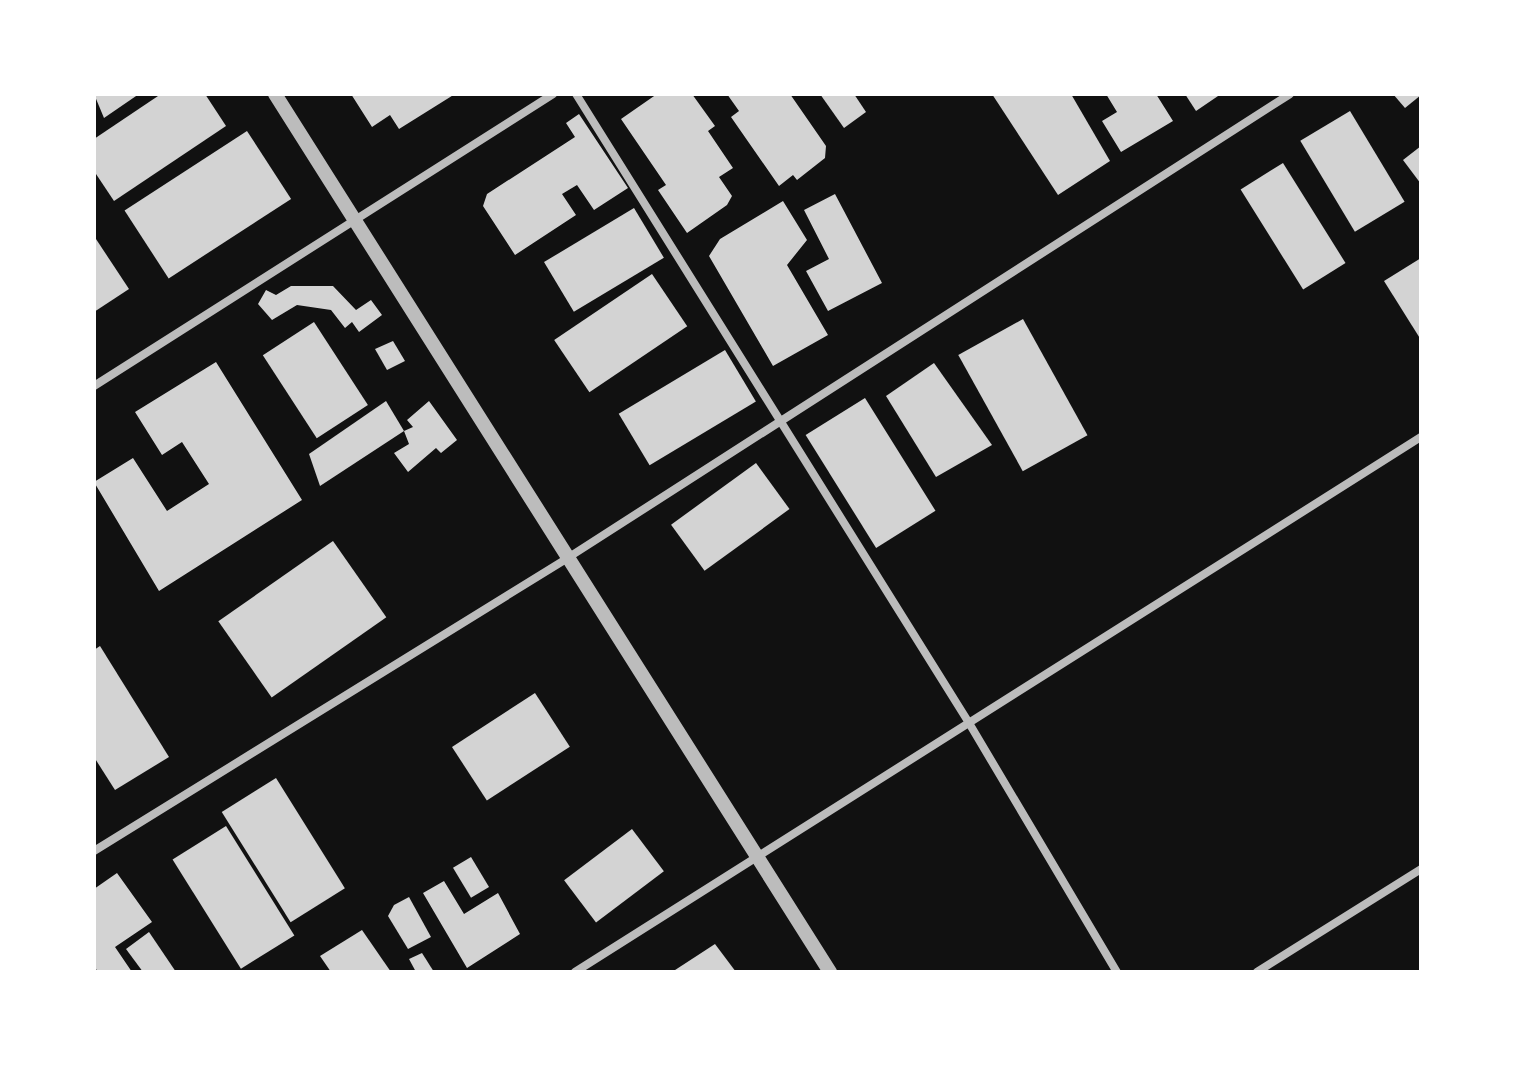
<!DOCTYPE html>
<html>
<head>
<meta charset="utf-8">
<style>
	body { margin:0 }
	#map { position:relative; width:1515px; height:1066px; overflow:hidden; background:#111; font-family:Ubuntu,sans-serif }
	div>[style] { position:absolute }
	.building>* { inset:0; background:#d3d3d3; transform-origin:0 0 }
	.minor>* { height:8px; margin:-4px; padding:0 4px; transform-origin:4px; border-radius:4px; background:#bcbcbc }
	.tertiary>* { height:14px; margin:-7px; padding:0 7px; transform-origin:7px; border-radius:7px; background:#bcbcbc }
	span { translate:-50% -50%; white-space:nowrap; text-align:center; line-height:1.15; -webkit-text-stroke:8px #fff; paint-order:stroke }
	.frame { position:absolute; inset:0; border:96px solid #fff; pointer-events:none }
</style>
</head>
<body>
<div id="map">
	<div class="building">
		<i style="clip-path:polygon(94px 94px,139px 94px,104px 118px)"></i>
		<i style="clip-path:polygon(161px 94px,205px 94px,226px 126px,114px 201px,94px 171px,94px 139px)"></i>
		<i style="clip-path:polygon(351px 94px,455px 94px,399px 129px,390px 115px,372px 127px)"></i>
		<i style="clip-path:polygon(657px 94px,692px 94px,715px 126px,708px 131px,733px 168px,719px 177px,732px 196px,727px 205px,687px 233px,658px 190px,666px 185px,621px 119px)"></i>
		<i style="clip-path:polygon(727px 94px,790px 94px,826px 146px,825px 158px,797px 180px,793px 175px,779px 186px,731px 117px,739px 111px)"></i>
		<i style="clip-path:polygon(820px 94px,854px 94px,866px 112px,844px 128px)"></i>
		<i style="clip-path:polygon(992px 94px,1071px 94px,1110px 161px,1058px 195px)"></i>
		<i style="clip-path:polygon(1106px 94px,1156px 94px,1173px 121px,1121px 152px,1102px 121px,1117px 112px)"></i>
		<i style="clip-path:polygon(1185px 94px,1221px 94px,1196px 111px)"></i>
		<i style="clip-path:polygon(1393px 94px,1421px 94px,1421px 95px,1405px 108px)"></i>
		<i style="left:1350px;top:111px;width:106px;height:58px;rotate:59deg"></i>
		<i style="clip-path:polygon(579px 114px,628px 188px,594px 210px,577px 185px,562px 194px,576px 215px,515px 255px,483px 206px,487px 194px,575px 137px,566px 123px)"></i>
		<i style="left:247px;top:131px;width:81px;height:146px;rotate:57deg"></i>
		<i style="clip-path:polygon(1421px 146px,1421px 184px,1403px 160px)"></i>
		<i style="left:1283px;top:163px;width:118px;height:50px;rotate:58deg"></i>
		<i style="clip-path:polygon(835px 194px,882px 283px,828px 311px,806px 271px,829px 259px,804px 210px)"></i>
		<i style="clip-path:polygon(783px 201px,807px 240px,787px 265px,828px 335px,773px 366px,709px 256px,720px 239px)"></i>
		<i style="left:634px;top:208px;width:58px;height:105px;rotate:59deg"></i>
		<i style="clip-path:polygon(94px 236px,129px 289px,94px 312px)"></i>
		<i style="clip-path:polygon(1421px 258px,1421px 340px,1384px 281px)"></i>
		<i style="left:652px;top:274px;width:63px;height:118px;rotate:56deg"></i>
		<i style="clip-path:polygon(291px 286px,333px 286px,356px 310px,371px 300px,382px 315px,359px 332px,352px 322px,345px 328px,331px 310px,297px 305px,272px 320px,258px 304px,266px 290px,276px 295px)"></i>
		<i style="left:1023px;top:319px;width:133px;height:74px;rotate:61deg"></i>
		<i style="left:314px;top:322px;width:99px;height:61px;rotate:57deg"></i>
		<i style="clip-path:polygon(393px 341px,405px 361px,387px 370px,375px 349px)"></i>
		<i style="left:725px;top:350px;width:60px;height:124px;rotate:59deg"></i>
		<i style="clip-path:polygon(216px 362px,302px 500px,159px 591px,94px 482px,133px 458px,167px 511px,209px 484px,182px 442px,162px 455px,135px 412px)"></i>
		<i style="clip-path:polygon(934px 363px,992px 445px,936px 477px,886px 396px)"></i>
		<i style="left:865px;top:398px;width:133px;height:70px;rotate:58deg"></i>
		<i style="clip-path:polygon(386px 401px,404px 431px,320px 486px,309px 454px)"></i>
		<i style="clip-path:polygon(429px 401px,457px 440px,441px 453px,436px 448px,408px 472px,394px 453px,409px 444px,404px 431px,413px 427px,407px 420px)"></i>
		<i style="left:756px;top:463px;width:57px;height:105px;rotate:54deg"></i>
		<i style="left:333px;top:541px;width:93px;height:140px;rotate:55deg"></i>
		<i style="clip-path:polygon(100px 646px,169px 757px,115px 790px,94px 757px,94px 650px)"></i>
		<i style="left:535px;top:693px;width:64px;height:99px;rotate:57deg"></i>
		<i style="left:276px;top:778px;width:130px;height:64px;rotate:58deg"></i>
		<i style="left:226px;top:826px;width:129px;height:63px;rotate:58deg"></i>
		<i style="left:632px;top:829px;width:53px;height:85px;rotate:53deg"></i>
		<i style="left:471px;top:857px;width:35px;height:21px;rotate:59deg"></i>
		<i style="clip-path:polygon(117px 873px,152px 922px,115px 947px,132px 972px,98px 972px,94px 966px,94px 889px)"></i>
		<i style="clip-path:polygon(444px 881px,464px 914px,498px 893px,520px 934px,467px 968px,423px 893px)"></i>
		<i style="clip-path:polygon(409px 897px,431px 937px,408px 949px,388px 916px,394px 905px)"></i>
		<i style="clip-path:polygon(362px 930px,391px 972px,331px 972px,320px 956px)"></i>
		<i style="clip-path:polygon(149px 932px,176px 972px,143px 972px,126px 949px)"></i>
		<i style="clip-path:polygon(715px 944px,736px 972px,672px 972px)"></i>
		<i style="clip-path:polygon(422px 953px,434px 972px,416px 972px,409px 959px)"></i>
	</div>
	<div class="minor">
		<i style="left:576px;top:94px;width:742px;rotate:58deg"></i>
		<i style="left:969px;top:723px;width:290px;rotate:59.3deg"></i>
		<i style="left:94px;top:386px;width:544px;rotate:-32.46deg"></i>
		<i style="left:94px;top:851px;width:555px;rotate:-31.74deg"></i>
		<i style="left:566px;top:559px;width:860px;rotate:-32.71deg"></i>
		<i style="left:575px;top:972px;width:1001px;rotate:-32.31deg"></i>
		<i style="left:1257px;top:972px;width:194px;rotate:-32.1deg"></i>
	</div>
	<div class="tertiary">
		<i style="left:275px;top:94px;width:1039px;rotate:57.7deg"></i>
	</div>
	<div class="frame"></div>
</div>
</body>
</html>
